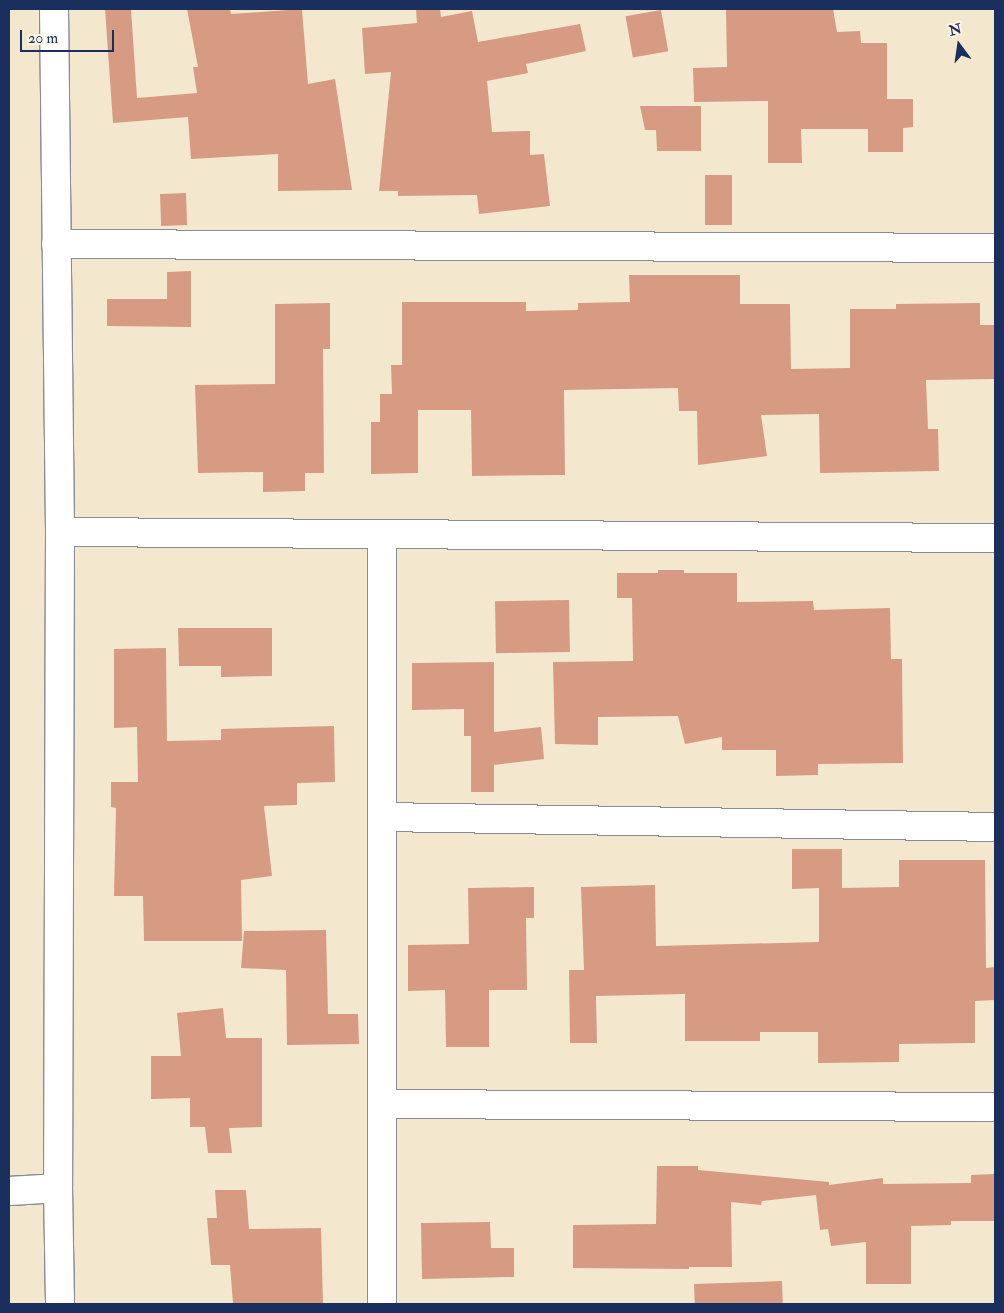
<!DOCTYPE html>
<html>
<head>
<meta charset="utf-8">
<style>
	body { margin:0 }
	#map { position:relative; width:1004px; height:1313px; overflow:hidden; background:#f3e8cd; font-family:"IM FELL Double Pica",serif }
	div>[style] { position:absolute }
	.building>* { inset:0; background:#d79b83; transform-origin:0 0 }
	.roads { filter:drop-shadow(1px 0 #878c96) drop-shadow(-1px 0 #878c96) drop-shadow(0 1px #878c96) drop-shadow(0 -1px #878c96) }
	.minor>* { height:28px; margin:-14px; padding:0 14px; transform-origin:14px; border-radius:14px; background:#fff }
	span { translate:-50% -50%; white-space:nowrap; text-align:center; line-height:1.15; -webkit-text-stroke:5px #fcf5e5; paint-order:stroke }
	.frame { position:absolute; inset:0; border:10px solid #1b2f5e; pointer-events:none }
	.north { position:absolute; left:934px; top:20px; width:50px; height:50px; -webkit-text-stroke:4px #fcf5e5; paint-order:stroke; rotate:346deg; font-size:14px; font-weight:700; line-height:20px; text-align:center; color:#1b2f5e }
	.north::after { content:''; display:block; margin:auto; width:18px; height:22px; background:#1b2f5e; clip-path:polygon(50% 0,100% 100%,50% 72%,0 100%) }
	.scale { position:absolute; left:20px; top:30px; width:94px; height:22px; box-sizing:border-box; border:2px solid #1b2f5e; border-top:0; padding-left:6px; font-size:15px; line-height:18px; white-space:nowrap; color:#1b2f5e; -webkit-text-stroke:4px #fcf5e5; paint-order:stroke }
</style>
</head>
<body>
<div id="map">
	<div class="building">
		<i style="clip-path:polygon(105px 9px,131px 9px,137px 98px,197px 93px,193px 67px,198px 67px,187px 9px,230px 9px,231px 14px,302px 9px,308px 84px,335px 79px,352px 190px,278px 191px,278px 154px,191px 159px,188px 117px,113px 123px)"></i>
		<i style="clip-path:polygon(416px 9px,440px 9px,441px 17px,472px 11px,478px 42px,580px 24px,586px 51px,526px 64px,528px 73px,487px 81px,492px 132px,530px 131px,530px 155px,544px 154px,550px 206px,479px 214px,477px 195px,398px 196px,398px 191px,379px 191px,391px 72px,365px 74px,362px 28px,417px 23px)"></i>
		<i style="clip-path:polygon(726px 9px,833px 9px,837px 32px,860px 31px,861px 43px,887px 43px,887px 99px,913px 99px,913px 127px,903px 128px,903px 152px,868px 152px,868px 129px,801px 129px,802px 163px,768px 163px,768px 101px,694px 102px,693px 68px,727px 67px)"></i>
		<i style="left:661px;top:10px;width:42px;height:36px;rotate:80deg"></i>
		<i style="clip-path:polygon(640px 106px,701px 106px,701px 151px,657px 151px,656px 130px,645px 130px)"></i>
		<i style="left:705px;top:175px;width:27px;height:50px"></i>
		<i style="left:186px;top:193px;width:32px;height:26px;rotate:88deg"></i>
		<i style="clip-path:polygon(191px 271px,191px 327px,107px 326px,107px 299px,167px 299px,167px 272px)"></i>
		<i style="clip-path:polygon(629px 275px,740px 275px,740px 304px,790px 304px,791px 369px,850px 368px,850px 309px,896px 309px,896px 304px,980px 303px,980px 325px,995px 325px,995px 379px,926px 380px,928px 429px,938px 429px,939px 471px,820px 473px,819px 414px,761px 415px,767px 456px,698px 465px,697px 411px,679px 411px,678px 388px,564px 390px,565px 475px,472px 476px,471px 410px,418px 410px,418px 473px,371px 474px,371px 422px,380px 422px,380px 394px,392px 394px,391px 365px,402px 365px,402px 302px,526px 302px,526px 311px,578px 310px,578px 303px,630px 302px)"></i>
		<i style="clip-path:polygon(330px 303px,330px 349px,323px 349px,324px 473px,305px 473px,305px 491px,263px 492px,263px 472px,198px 473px,195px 385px,275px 384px,275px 304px)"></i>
		<i style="clip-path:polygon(658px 570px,684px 570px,684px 573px,737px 573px,737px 602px,813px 601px,814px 610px,890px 608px,891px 659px,902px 659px,903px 763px,818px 764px,818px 775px,776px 776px,776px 750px,722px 750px,722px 737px,685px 744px,678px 716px,598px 717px,598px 745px,555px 744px,553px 662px,633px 661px,632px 598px,617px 598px,617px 573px,658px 573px)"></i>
		<i style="left:569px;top:600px;width:52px;height:74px;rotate:89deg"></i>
		<i style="clip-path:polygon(178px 628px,272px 628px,272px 676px,221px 677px,221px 666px,179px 666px)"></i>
		<i style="clip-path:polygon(166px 648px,167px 741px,221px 740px,221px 729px,334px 726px,335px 782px,297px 783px,297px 805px,264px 806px,272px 876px,241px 880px,242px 941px,144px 941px,143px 896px,114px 896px,116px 808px,111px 807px,111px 782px,138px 782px,137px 727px,114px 728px,114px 649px)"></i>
		<i style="clip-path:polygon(494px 662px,494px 732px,541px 727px,544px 759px,494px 765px,494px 792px,471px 792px,471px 736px,464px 736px,464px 709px,412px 710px,412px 663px)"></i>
		<i style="clip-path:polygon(792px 849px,842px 849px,842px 888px,899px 887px,899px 860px,985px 860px,986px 968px,995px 967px,995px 1000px,975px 1001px,975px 1043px,899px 1044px,899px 1062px,818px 1063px,818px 1032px,760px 1032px,760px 1041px,685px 1041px,685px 994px,596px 996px,597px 1043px,570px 1043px,569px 970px,584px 970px,581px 887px,655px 885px,656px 946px,819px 942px,819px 888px,792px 889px)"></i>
		<i style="clip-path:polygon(534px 887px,534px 918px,526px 918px,527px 990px,489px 990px,489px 1047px,446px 1047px,445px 990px,408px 991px,408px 945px,469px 944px,468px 888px)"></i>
		<i style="clip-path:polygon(326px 930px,328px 1014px,358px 1014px,359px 1044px,287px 1045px,286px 970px,241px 968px,244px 931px)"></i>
		<i style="clip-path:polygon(223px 1008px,226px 1038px,262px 1038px,262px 1127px,229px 1128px,232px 1153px,208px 1153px,205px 1127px,190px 1127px,190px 1098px,151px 1099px,151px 1056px,181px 1056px,177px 1013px)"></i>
		<i style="clip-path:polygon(657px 1166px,698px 1166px,698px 1170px,829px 1182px,829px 1185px,883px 1178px,883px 1184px,971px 1183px,971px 1175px,995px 1174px,995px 1221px,951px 1221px,951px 1225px,911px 1226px,911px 1284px,866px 1284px,866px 1242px,831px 1246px,828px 1229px,820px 1230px,816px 1195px,762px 1201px,761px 1205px,731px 1202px,732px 1267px,689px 1267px,689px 1269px,573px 1268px,573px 1225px,656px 1224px)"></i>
		<i style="clip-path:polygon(215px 1190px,246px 1190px,249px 1229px,321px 1228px,323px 1303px,233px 1303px,230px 1265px,211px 1265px,207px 1218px,217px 1218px)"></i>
		<i style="clip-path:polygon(490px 1222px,491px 1248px,514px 1248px,514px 1277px,422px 1279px,421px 1223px)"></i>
		<i style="left:782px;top:1281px;width:23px;height:88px;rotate:88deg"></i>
	</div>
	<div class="roads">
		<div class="minor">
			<i style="left:54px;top:9px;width:523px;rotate:89.34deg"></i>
			<i style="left:60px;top:532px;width:656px;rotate:90.17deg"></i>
			<i style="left:58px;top:1188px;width:116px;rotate:89deg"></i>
			<i style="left:56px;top:244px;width:939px;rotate:0.24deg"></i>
			<i style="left:60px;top:532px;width:935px;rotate:0.37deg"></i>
			<i style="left:382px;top:535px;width:769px;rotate:90deg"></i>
			<i style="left:382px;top:817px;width:613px;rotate:0.93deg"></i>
			<i style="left:382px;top:1104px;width:613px;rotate:0.28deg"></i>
			<i style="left:9px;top:1191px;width:49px;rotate:-3.5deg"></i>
		</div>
	</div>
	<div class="frame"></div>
	<div class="north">N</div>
	<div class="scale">20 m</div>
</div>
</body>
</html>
